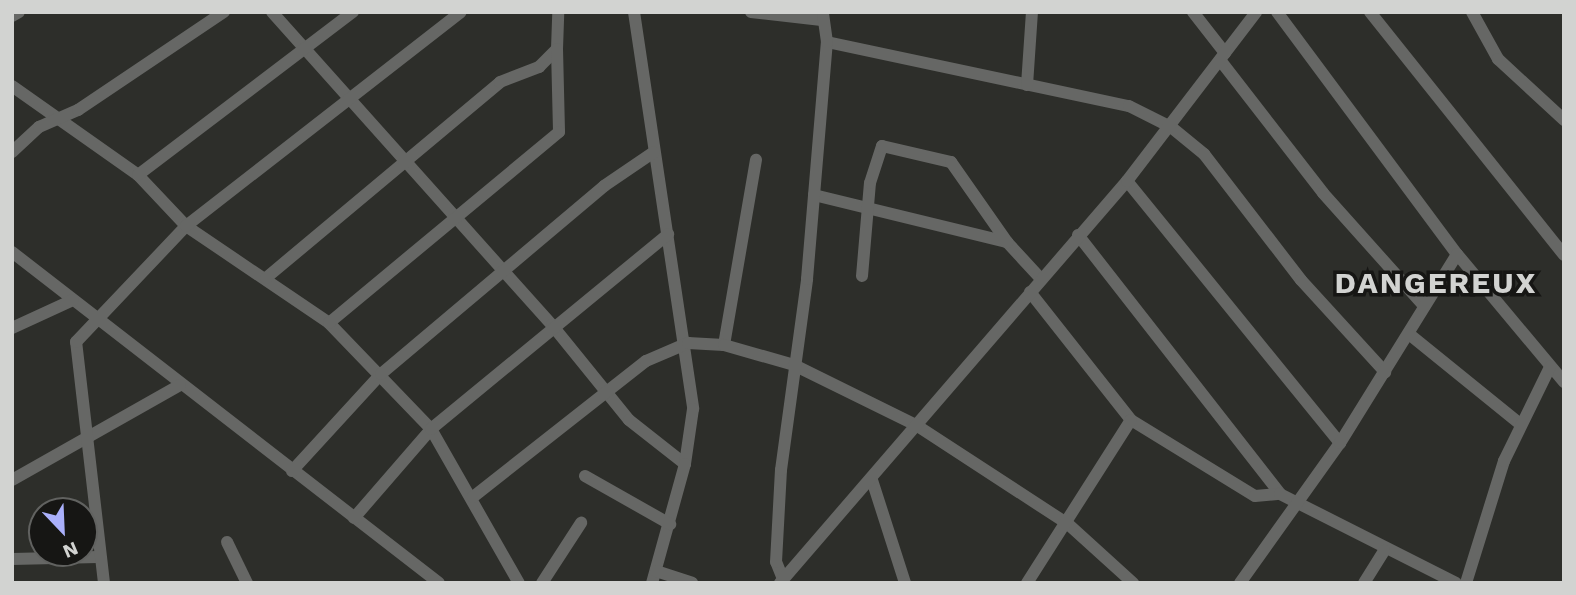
<!DOCTYPE html>
<html>
<head>
<meta charset="utf-8">
<style>
	body { margin:0 }
	#map { position:relative; width:1576px; height:595px; overflow:hidden; background:#2d2e2a; font-family:"Work Sans",sans-serif }
	div>[style] { position:absolute }
	.street>* { height:12px; margin:-6px; padding:0 6px; transform-origin:6px; border-radius:6px; background:#666765 }
	span { translate:-50% -50%; white-space:nowrap; text-align:center; line-height:1.15; -webkit-text-stroke:7px #161614; paint-order:stroke }
	.district-label { font-size:30px; color:#d2d3d1; font-weight:700; letter-spacing:2px }
	.frame { position:absolute; inset:0; border:14px solid #d2d3d1; pointer-events:none }
	.north { position:absolute; left:28px; top:497px; width:70px; height:70px; box-sizing:border-box; background:#161614; border:2px solid #616260; border-radius:50%; rotate:157deg; font-size:19px; font-weight:700; line-height:28px; text-align:center; color:#d2d3d1 }
	.north::after { content:''; display:block; margin:auto; width:24px; height:32px; background:#aab0fb; clip-path:polygon(50% 0,100% 100%,50% 72%,0 100%) }
</style>
</head>
<body>
<div id="map">
	<div class="street">
		<i style="left:272px;top:12px;width:420px;rotate:48.2deg"></i>
		<i style="left:552px;top:325px;width:122px;rotate:51deg"></i>
		<i style="left:629px;top:420px;width:71px;rotate:38.2deg"></i>
		<i style="left:634px;top:12px;width:401px;rotate:81.5deg"></i>
		<i style="left:693px;top:409px;width:56px;rotate:98.3deg"></i>
		<i style="left:685px;top:464px;width:123px;rotate:105.5deg"></i>
		<i style="left:751px;top:12px;width:71px;rotate:6.4deg"></i>
		<i style="left:1193px;top:12px;width:52px;rotate:52deg"></i>
		<i style="left:1277px;top:12px;width:302px;rotate:53.4deg"></i>
		<i style="left:1457px;top:254px;width:167px;rotate:50.1deg"></i>
		<i style="left:1370px;top:12px;width:311px;rotate:51.4deg"></i>
		<i style="left:1472px;top:12px;width:54px;rotate:61deg"></i>
		<i style="left:1498px;top:59px;width:90px;rotate:42.7deg"></i>
		<i style="left:12px;top:16px;width:8px;rotate:-30deg"></i>
		<i style="left:827px;top:42px;width:309px;rotate:12deg"></i>
		<i style="left:1129px;top:106px;width:47px;rotate:26.6deg"></i>
		<i style="left:1171px;top:127px;width:43px;rotate:39.3deg"></i>
		<i style="left:1204px;top:154px;width:159px;rotate:52.4deg"></i>
		<i style="left:1301px;top:280px;width:125px;rotate:47.6deg"></i>
		<i style="left:557px;top:49px;width:37px;rotate:-88deg"></i>
		<i style="left:1220px;top:60px;width:168px;rotate:52.2deg"></i>
		<i style="left:1323px;top:193px;width:152px;rotate:48.2deg"></i>
		<i style="left:1027px;top:85px;width:73px;rotate:-86.1deg"></i>
		<i style="left:12px;top:86px;width:154px;rotate:35.2deg"></i>
		<i style="left:138px;top:175px;width:70px;rotate:46.7deg"></i>
		<i style="left:186px;top:226px;width:173px;rotate:34.1deg"></i>
		<i style="left:329px;top:323px;width:147px;rotate:46.1deg"></i>
		<i style="left:431px;top:429px;width:177px;rotate:60.3deg"></i>
		<i style="left:12px;top:152px;width:37px;rotate:-43deg"></i>
		<i style="left:39px;top:127px;width:43px;rotate:-23.6deg"></i>
		<i style="left:78px;top:110px;width:176px;rotate:-33.9deg"></i>
		<i style="left:138px;top:175px;width:270px;rotate:-37.2deg"></i>
		<i style="left:1127px;top:181px;width:338px;rotate:50.9deg"></i>
		<i style="left:814px;top:195px;width:199px;rotate:13.7deg"></i>
		<i style="left:1007px;top:242px;width:50px;rotate:47.4deg"></i>
		<i style="left:1078px;top:235px;width:328px;rotate:52deg"></i>
		<i style="left:12px;top:252px;width:540px;rotate:37.78deg"></i>
		<i style="left:862px;top:276px;width:93px;rotate:-85.1deg"></i>
		<i style="left:870px;top:183px;width:39px;rotate:-72deg"></i>
		<i style="left:882px;top:146px;width:71px;rotate:13.1deg"></i>
		<i style="left:951px;top:162px;width:98px;rotate:55deg"></i>
		<i style="left:266px;top:278px;width:305px;rotate:-39.9deg"></i>
		<i style="left:500px;top:82px;width:42px;rotate:-21deg"></i>
		<i style="left:539px;top:67px;width:25px;rotate:-45deg"></i>
		<i style="left:557px;top:49px;width:83px;rotate:88.6deg"></i>
		<i style="left:559px;top:132px;width:299px;rotate:140.3deg"></i>
		<i style="left:1030px;top:292px;width:163px;rotate:51.7deg"></i>
		<i style="left:1131px;top:420px;width:145px;rotate:31.5deg"></i>
		<i style="left:1255px;top:496px;width:25px;rotate:-5deg"></i>
		<i style="left:1280px;top:494px;width:197px;rotate:26.8deg"></i>
		<i style="left:12px;top:328px;width:67px;rotate:-24.7deg"></i>
		<i style="left:1409px;top:334px;width:141px;rotate:39deg"></i>
		<i style="left:724px;top:345px;width:188px;rotate:-80.2deg"></i>
		<i style="left:292px;top:471px;width:132px;rotate:-47.5deg"></i>
		<i style="left:381px;top:374px;width:292px;rotate:-40.1deg"></i>
		<i style="left:604px;top:186px;width:60px;rotate:-34.2deg"></i>
		<i style="left:585px;top:476px;width:98px;rotate:29.5deg"></i>
		<i style="left:12px;top:480px;width:193px;rotate:-29.5deg"></i>
		<i style="left:872px;top:480px;width:108px;rotate:72.2deg"></i>
		<i style="left:473px;top:497px;width:220px;rotate:-38.2deg"></i>
		<i style="left:646px;top:361px;width:46px;rotate:-23.2deg"></i>
		<i style="left:688px;top:343px;width:36px;rotate:3deg"></i>
		<i style="left:724px;top:345px;width:73px;rotate:15.9deg"></i>
		<i style="left:794px;top:365px;width:136px;rotate:26.2deg"></i>
		<i style="left:916px;top:425px;width:181px;rotate:33.1deg"></i>
		<i style="left:1068px;top:524px;width:88px;rotate:42.2deg"></i>
		<i style="left:354px;top:518px;width:118px;rotate:-49.1deg"></i>
		<i style="left:431px;top:429px;width:307px;rotate:-39.4deg"></i>
		<i style="left:227px;top:542px;width:46px;rotate:64deg"></i>
		<i style="left:12px;top:559px;width:86px;rotate:-1.3deg"></i>
		<i style="left:656px;top:571px;width:38px;rotate:18deg"></i>
		<i style="left:783px;top:579px;width:18px;rotate:-112deg"></i>
		<i style="left:776px;top:562px;width:92px;rotate:-86.9deg"></i>
		<i style="left:781px;top:470px;width:193px;rotate:-82.2deg"></i>
		<i style="left:807px;top:279px;width:238px;rotate:-85.2deg"></i>
		<i style="left:827px;top:42px;width:30px;rotate:-98deg"></i>
		<i style="left:104px;top:583px;width:243px;rotate:-96.6deg"></i>
		<i style="left:76px;top:342px;width:160px;rotate:-46.5deg"></i>
		<i style="left:186px;top:226px;width:348px;rotate:-37.9deg"></i>
		<i style="left:542px;top:583px;width:72px;rotate:-57deg"></i>
		<i style="left:780px;top:583px;width:531px;rotate:-49.2deg"></i>
		<i style="left:1127px;top:181px;width:213px;rotate:-52.6deg"></i>
		<i style="left:1027px;top:583px;width:193px;rotate:-57.5deg"></i>
		<i style="left:1240px;top:583px;width:172px;rotate:-54.5deg"></i>
		<i style="left:1340px;top:443px;width:222px;rotate:-58.2deg"></i>
		<i style="left:1364px;top:583px;width:38px;rotate:-58deg"></i>
		<i style="left:1466px;top:583px;width:128px;rotate:-72.7deg"></i>
		<i style="left:1504px;top:461px;width:105px;rotate:-63.9deg"></i>
	</div>
	<div class="district-label">
		<span style="left:1436px;top:283px">DANGEREUX</span>
	</div>
	<div class="frame"></div>
	<div class="north">N</div>
</div>
</body>
</html>
